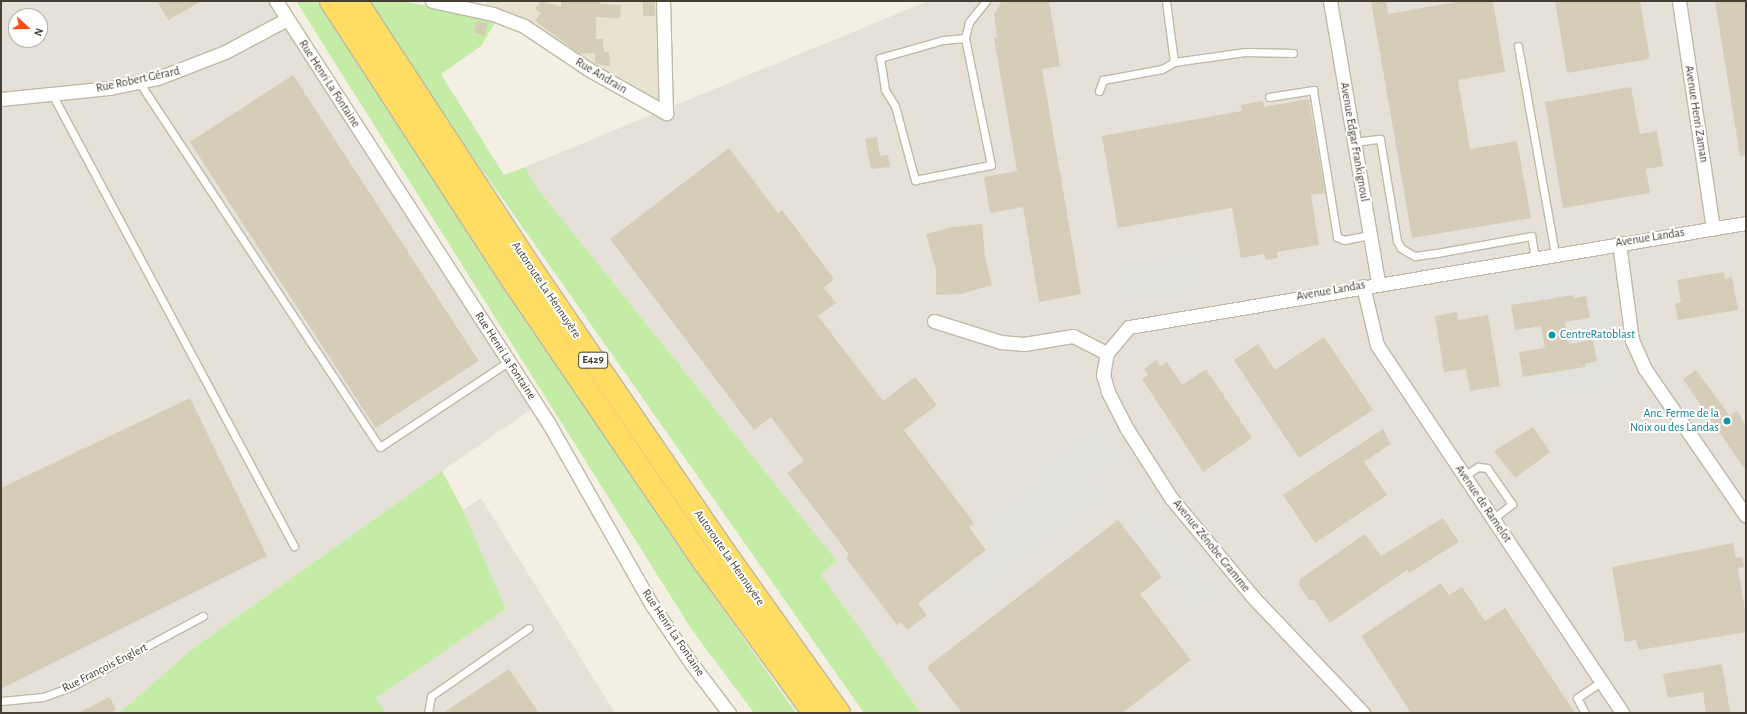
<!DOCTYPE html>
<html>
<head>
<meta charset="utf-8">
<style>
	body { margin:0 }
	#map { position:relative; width:1747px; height:714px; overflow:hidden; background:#f3f0e3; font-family:"Alegreya Sans",sans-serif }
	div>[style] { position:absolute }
	.residential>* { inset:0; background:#e8e3d0 }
	.industrial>* { inset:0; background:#e5e1d8 }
	.green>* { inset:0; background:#c5eca7 }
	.parking>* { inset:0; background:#e3e1dc; transform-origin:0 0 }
	.building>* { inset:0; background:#d5cdb7; transform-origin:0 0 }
	.roads { filter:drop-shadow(1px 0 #bfb9a5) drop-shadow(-1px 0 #bfb9a5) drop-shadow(0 1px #bfb9a5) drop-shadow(0 -1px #bfb9a5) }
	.lane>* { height:7px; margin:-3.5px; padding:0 3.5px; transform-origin:3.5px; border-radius:3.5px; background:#fff }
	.street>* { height:13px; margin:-6.5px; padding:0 6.5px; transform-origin:6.5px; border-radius:6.5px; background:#fff }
	.highway>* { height:22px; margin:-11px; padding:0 11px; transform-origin:11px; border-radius:11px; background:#ffdc62 }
	.dots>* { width:11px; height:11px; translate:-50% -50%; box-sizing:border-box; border:2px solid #fff; border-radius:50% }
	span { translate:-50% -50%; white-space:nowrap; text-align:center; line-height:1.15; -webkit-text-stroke:4px #fff; paint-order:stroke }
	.shield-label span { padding:1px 3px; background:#fff; border:1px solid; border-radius:3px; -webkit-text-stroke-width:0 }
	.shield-label { font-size:11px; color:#454033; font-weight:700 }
	.street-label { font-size:12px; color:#454033 }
	.culture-label { font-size:12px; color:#0d838f }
	.left { translate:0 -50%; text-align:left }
	.right { translate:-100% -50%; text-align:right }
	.frame { position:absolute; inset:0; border:2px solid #454033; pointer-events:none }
	.north { position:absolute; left:8px; top:8px; width:40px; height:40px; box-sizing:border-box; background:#fff; border:1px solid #b5b3ad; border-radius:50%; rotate:111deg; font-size:11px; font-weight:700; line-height:16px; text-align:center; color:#454033 }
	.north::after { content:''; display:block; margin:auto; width:14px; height:18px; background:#ff4d0e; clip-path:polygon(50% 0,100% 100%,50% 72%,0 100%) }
</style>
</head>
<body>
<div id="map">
	<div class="residential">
		<i style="clip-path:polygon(486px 1px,661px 1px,662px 106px,487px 9px)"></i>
	</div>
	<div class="industrial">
		<i style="clip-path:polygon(evenodd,1px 1px,272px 1px,539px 404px,442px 471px,192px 649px,119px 713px,1px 713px,1px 1px,16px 16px,40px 16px,40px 40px,16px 40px,16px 16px)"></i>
		<i style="clip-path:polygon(928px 1px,1746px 1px,1746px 713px,921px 713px,821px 575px,837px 561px,537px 188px,525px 167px)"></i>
		<i style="clip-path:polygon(481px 498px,615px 713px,386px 713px,376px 698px,506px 609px,463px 510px)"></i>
	</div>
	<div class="green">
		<i style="clip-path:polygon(296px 1px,317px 1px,541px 342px,670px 534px,796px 713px,754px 713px,692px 630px)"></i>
		<i style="clip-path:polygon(370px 1px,401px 1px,497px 19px,481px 46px,441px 74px,504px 175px,525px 167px,537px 188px,837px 561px,821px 575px,921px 713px,864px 713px,429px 94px)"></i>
		<i style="clip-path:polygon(442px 471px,463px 510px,506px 609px,376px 698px,386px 713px,119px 713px,192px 649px)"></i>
	</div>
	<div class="parking">
		<i style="left:1207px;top:250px;width:42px;height:92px;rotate:82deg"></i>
		<i style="clip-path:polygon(1607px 265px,1626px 389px,1528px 403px,1523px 377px,1585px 366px,1585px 364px,1597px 361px,1593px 340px,1569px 344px,1565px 322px,1589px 317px,1586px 296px,1574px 298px,1573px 295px,1511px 305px,1499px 304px,1497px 283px)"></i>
		<i style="clip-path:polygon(1097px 422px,1125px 460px,1098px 480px,1112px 498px,970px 605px,951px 580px,986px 550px,992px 548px,976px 525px,1034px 481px,1029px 474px)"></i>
		<i style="left:1147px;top:499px;width:123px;height:36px;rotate:52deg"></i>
	</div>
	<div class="building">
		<i style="clip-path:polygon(157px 1px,202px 1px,168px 20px)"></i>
		<i style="clip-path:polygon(541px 1px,561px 7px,561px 1px,601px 1px,600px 4px,621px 5px,620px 18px,596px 17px,596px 39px,603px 39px,604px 52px,609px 52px,610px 66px,595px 64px,595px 53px,580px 54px,535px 21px,541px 13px,535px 9px)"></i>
		<i style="left:643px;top:1px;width:12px;height:15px"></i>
		<i style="clip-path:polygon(1002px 1px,1049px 1px,1060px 66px,1042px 69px,1081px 294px,1039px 302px,1023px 207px,990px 213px,984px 177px,1017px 171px,994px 38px,997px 37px,994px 14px)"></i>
		<i style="clip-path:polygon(1371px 1px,1386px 1px,1388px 14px,1461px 1px,1493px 1px,1505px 72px,1458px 80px,1470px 149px,1517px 141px,1531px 218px,1412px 238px)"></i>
		<i style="clip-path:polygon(1555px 1px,1640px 1px,1650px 59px,1567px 73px)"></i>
		<i style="clip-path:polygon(1715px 1px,1746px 1px,1746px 155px,1740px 156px)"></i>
		<i style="left:477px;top:21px;width:11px;height:12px;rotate:15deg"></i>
		<i style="left:293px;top:75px;width:341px;height:123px;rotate:57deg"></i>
		<i style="clip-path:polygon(1631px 87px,1640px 134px,1657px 131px,1660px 149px,1663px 166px,1646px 169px,1650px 193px,1563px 208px,1545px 102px)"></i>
		<i style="clip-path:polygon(1309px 99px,1325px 193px,1311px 195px,1319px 245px,1277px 252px,1278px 258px,1266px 260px,1264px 254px,1241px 258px,1232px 208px,1118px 228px,1102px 136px,1242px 111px,1241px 105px,1263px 101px,1264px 107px)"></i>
		<i style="clip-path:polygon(877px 137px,880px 156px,888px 155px,890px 167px,871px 169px,865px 139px)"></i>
		<i style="clip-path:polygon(729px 148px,778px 213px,782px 210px,834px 279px,824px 288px,836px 303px,818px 316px,883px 401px,915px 377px,937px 405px,904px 430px,974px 523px,969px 527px,986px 550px,918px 603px,927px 615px,907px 630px,901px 622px,897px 625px,894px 621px,846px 558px,849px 555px,842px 545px,787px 473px,804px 461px,771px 417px,754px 430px,610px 239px)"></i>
		<i style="clip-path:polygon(982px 224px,985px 257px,992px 285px,961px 294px,936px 295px,936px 270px,926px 234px,953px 227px)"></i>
		<i style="clip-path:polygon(1724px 272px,1725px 279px,1732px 277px,1738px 310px,1678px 320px,1675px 304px,1681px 302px,1677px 280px)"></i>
		<i style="clip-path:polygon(1573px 295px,1574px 298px,1586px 296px,1590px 318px,1565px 322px,1569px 344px,1593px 340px,1597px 361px,1585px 364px,1585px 367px,1523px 377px,1519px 352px,1545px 348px,1541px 326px,1515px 330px,1511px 305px)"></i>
		<i style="clip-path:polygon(1457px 312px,1458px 320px,1488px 315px,1500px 386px,1470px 391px,1466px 369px,1444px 372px,1435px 316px)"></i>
		<i style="clip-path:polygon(1324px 337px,1373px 410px,1299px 458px,1234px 360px,1258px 344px,1275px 370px)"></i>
		<i style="clip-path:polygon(1156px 360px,1160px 366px,1167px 362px,1182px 385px,1206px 369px,1252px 438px,1203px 472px,1142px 379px,1148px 375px,1144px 369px)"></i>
		<i style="clip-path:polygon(1696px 370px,1730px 416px,1737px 411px,1746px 425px,1746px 471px,1683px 379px)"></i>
		<i style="clip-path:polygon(190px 398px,267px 556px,1px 689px,1px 488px)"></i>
		<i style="clip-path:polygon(1533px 427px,1550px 452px,1515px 478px,1494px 451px)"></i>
		<i style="clip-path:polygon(1383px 429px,1391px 444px,1364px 462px,1387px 495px,1315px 543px,1283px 495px)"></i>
		<i style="clip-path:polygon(1443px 518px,1459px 542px,1409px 573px,1407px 570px,1330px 623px,1315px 601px,1309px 600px,1299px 585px,1300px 579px,1365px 534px,1381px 556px)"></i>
		<i style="clip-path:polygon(1118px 520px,1162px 577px,1140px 594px,1191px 660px,1122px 713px,962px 713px,927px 667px)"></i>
		<i style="clip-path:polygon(1733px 543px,1736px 558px,1742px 557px,1744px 567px,1738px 568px,1746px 616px,1746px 632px,1639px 650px,1636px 640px,1625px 642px,1612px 567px)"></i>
		<i style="clip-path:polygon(1441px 583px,1449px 595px,1462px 587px,1485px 621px,1505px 608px,1575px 713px,1411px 713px,1361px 636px)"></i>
		<i style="clip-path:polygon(1722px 664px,1730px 712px,1706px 713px,1703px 692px,1668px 698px,1663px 674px)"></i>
		<i style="clip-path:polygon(509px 669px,539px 713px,443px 713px)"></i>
		<i style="clip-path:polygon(110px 697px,116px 710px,110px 713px,78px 713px)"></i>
	</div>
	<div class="roads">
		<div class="lane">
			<i style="left:1166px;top:1px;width:62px;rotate:82.5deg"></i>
			<i style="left:1174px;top:62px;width:72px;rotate:-8deg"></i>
			<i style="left:1245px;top:52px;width:48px;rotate:1.2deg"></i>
			<i style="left:965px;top:38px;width:22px;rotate:175deg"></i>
			<i style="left:943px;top:40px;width:66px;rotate:164.1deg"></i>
			<i style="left:880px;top:58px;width:32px;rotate:81deg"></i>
			<i style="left:885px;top:90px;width:19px;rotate:58deg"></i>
			<i style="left:895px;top:106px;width:77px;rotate:74.9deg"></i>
			<i style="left:915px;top:180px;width:77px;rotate:-11.2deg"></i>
			<i style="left:991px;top:165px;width:130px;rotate:-101.6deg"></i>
			<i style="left:965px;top:38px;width:16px;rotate:-76deg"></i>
			<i style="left:969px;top:22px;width:27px;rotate:-51deg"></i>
			<i style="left:1518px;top:46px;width:210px;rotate:79.9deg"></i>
			<i style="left:139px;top:82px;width:437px;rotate:56.6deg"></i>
			<i style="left:380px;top:447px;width:154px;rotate:-33.6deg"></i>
			<i style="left:1099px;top:91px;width:12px;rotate:-70deg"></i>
			<i style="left:1103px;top:80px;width:60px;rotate:-10.6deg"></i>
			<i style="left:1162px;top:69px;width:14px;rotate:-30deg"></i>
			<i style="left:52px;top:94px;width:513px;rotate:61.84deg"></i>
			<i style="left:1269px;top:97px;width:45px;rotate:-9deg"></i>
			<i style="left:1313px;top:90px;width:149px;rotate:80.7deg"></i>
			<i style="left:1337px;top:237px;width:8px;rotate:23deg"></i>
			<i style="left:1344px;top:240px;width:26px;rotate:-11deg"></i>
			<i style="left:1354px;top:142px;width:26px;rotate:-7deg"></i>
			<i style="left:1380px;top:139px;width:103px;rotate:80.5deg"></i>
			<i style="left:1397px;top:241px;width:8px;rotate:60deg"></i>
			<i style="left:1401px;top:248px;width:9px;rotate:32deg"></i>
			<i style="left:1409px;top:253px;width:7px;rotate:27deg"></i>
			<i style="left:1415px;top:256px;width:22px;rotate:-8deg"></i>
			<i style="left:1437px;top:253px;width:96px;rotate:-10.3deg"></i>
			<i style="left:1531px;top:236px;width:21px;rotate:79deg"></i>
			<i style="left:1464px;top:476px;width:17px;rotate:-33deg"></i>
			<i style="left:1478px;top:467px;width:9px;rotate:6deg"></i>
			<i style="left:1487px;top:468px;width:44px;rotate:55.2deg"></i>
			<i style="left:1512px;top:504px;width:24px;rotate:142deg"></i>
			<i style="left:1px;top:701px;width:42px;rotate:-5.4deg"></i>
			<i style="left:43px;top:697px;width:30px;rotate:-20deg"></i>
			<i style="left:71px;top:687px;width:150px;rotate:-28.3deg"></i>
			<i style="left:428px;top:713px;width:17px;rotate:-80deg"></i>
			<i style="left:431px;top:696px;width:119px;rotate:-34.8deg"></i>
			<i style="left:1585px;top:713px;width:17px;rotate:-118deg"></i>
			<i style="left:1577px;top:698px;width:30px;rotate:-34deg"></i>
		</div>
		<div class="street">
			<i style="left:276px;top:1px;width:503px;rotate:57.16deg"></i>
			<i style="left:549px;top:424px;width:208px;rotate:60.4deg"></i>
			<i style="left:652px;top:605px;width:70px;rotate:56.1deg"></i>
			<i style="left:691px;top:663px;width:63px;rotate:52.8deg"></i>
			<i style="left:432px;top:1px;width:62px;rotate:12deg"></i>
			<i style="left:493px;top:14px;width:33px;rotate:21deg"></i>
			<i style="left:524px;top:26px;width:77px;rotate:33.9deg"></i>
			<i style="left:588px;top:69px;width:90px;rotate:29.4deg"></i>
			<i style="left:666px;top:113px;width:112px;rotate:-91.5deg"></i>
			<i style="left:1330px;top:1px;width:286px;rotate:80.3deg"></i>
			<i style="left:1679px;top:1px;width:230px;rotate:81.5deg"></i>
			<i style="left:1px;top:99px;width:110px;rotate:-5.8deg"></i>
			<i style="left:110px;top:88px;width:49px;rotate:-11.8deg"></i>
			<i style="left:158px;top:78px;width:72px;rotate:-21.2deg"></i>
			<i style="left:225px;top:52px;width:70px;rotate:-28deg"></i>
			<i style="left:1619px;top:243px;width:98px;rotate:82.4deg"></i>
			<i style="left:1632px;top:340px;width:32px;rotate:66deg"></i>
			<i style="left:1645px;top:369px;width:178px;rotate:55.5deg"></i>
			<i style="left:1363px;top:286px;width:61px;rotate:76.7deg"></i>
			<i style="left:1377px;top:345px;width:442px;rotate:56.3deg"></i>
			<i style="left:934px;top:321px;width:70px;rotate:17.4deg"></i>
			<i style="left:1001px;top:342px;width:23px;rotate:5deg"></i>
			<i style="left:1024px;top:344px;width:50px;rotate:-9.3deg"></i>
			<i style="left:1073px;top:336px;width:38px;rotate:27deg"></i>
			<i style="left:1363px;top:713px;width:160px;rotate:-133.5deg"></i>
			<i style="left:1253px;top:597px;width:129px;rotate:-129.6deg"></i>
			<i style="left:1171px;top:498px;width:82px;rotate:-122.5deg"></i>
			<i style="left:1127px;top:429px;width:42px;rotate:-117.2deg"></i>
			<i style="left:1108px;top:392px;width:18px;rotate:-106deg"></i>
			<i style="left:1103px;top:375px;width:22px;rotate:-80deg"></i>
			<i style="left:1107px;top:353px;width:34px;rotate:-50deg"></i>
			<i style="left:1129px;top:327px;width:626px;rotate:-9.57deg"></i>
		</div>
		<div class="highway">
			<i style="left:331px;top:1px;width:334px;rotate:57deg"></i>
			<i style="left:513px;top:281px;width:341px;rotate:55.8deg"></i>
			<i style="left:705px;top:563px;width:185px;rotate:54deg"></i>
			<i style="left:356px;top:1px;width:321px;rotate:56.8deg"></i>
			<i style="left:532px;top:270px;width:339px;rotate:55.7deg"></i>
			<i style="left:723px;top:550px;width:200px;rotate:54.6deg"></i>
		</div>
	</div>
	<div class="dots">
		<i style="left:1552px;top:335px;background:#0f9aa8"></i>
		<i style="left:1727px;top:421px;background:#0f9aa8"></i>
	</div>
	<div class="shield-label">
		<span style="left:593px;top:360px">E429</span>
	</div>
	<div class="street-label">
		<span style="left:601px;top:76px;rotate:31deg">Rue Andrain</span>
		<span style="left:138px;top:80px;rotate:-12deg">Rue Robert Gérard</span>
		<span style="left:329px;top:84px;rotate:57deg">Rue Henri La Fontaine</span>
		<span style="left:1696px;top:114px;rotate:81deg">Avenue Henri Zaman</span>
		<span style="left:1354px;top:142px;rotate:80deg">Avenue Edgar Frankignoul</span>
		<span style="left:1650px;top:238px;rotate:-9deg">Avenue Landas</span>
		<span style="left:546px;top:290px;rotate:56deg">Autoroute La Hennuyère</span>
		<span style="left:1331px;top:291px;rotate:-10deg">Avenue Landas</span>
		<span style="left:505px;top:356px;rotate:57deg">Rue Henri La Fontaine</span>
		<span style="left:1483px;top:504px;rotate:56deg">Avenue de Ramelot</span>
		<span style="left:1211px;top:546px;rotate:51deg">Avenue Zénobe Gramme</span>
		<span style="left:729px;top:558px;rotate:55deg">Autoroute La Hennuyère</span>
		<span style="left:673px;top:633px;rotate:56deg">Rue Henri La Fontaine</span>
		<span style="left:105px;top:668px;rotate:-27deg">Rue François Englert</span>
	</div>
	<div class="culture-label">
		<span class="left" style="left:1560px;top:335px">CentreRatoblast</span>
		<span class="right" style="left:1719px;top:421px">Anc. Ferme de la<br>Noix ou des Landas</span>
	</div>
	<div class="frame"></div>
	<div class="north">N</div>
</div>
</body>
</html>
